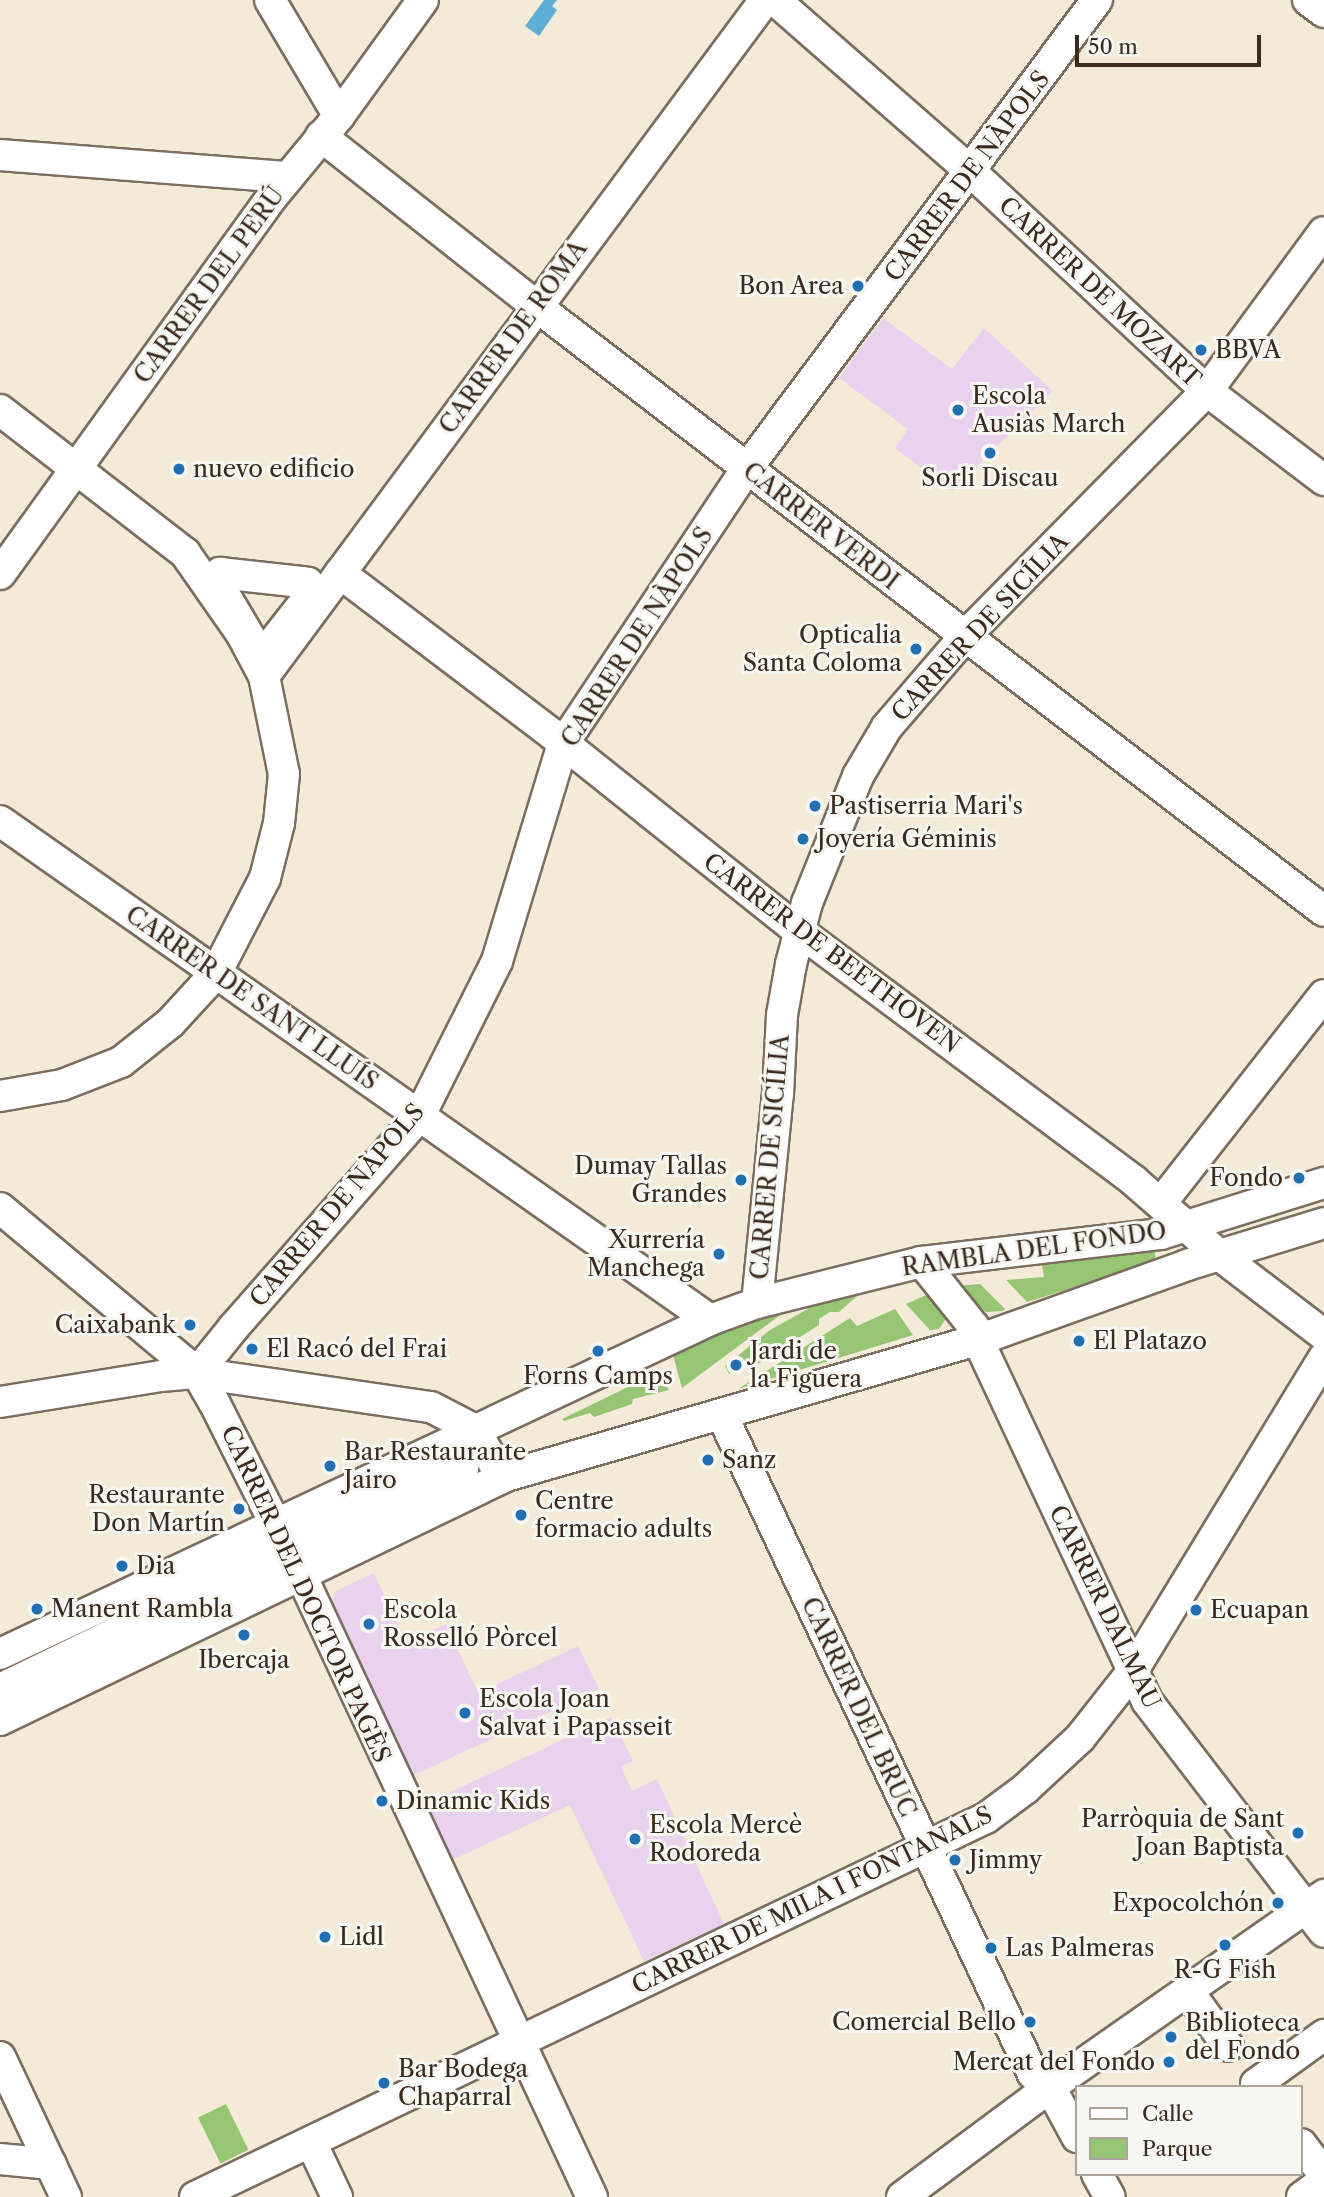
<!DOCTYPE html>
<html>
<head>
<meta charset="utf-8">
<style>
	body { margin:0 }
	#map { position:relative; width:1324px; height:2197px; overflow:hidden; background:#f3ead8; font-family:"Libre Caslon Text",serif }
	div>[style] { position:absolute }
	.built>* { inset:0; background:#e9d2ed }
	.green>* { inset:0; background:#96c574; transform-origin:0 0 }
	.water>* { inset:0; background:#5dafd8 }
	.roads { filter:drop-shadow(2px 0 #7b6d5f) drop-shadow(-2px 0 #7b6d5f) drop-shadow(0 2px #7b6d5f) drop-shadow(0 -2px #7b6d5f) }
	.minor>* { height:30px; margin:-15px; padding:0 15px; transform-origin:15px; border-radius:15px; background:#fff }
	.dots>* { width:19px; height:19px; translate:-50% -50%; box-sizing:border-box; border:4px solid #f6f6f2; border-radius:50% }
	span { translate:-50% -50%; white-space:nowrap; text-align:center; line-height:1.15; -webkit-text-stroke:6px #f6f6f2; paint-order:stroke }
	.street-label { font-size:24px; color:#3b2a1e }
	.poi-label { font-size:24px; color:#3b2a1e }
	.right { translate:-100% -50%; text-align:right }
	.left { translate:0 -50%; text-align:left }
	.legend { position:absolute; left:1075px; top:2085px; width:228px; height:91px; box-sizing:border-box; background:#f6f6f2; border:2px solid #aba49d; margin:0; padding:9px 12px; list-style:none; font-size:21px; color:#3b2a1e }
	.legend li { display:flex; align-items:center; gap:14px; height:35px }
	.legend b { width:35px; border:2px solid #aba49d }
	.scale { position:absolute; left:1075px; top:35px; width:186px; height:32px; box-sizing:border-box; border:4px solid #3b2a1e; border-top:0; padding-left:9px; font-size:21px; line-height:24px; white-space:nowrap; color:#3b2a1e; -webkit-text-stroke:5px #f6f6f2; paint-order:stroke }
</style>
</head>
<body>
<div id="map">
	<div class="built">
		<i style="clip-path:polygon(883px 318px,952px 369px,984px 328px,1053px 391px,952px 491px,895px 448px,908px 429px,839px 378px)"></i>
		<i style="clip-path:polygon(374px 1573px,406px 1642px,446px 1624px,478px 1693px,578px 1646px,599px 1689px,412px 1776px,331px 1605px,336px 1591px)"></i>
		<i style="clip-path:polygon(611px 1717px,633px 1761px,621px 1767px,632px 1791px,657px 1779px,724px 1924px,644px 1961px,570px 1805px,452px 1860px,425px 1804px)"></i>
	</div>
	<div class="green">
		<i style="clip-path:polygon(1155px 1248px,1155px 1262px,1027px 1302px,1006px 1280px,1044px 1277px,1041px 1259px)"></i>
		<i style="clip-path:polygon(875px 1280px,839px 1312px,830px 1312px,819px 1319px,819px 1325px,756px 1365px,748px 1363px,729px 1374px,725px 1366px,770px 1330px,808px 1309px,804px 1303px)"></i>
		<i style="clip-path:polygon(980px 1284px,1005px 1309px,1003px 1311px,986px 1312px,957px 1286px)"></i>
		<i style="clip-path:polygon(931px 1293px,949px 1314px,939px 1329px,930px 1330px,906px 1304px)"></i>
		<i style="clip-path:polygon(791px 1307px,682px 1388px,672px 1351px,741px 1322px)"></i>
		<i style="clip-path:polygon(895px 1309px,913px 1335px,738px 1389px,850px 1318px,857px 1326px)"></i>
		<i style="clip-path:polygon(659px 1372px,669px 1390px,633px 1399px,632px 1404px,594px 1417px,590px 1413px,564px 1421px,562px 1419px)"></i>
		<i style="left:226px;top:2104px;width:51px;height:31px;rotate:64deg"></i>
	</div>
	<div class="water">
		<i style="clip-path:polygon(544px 0,557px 0,552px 6px,557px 10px,539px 36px,525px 26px)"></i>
	</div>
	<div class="roads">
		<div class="minor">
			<i style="left:270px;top:0;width:135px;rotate:59.3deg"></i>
			<i style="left:775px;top:0;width:259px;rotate:41.2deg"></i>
			<i style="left:970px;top:171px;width:323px;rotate:42.9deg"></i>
			<i style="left:1207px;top:391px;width:147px;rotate:37.3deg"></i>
			<i style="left:1308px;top:0;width:20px;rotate:37deg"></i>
			<i style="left:321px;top:136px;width:274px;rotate:38.3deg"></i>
			<i style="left:536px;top:306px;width:993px;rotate:37.52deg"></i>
			<i style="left:0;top:155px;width:288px;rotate:4.4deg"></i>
			<i style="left:0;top:410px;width:234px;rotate:37.7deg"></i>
			<i style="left:185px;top:553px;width:98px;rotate:55deg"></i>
			<i style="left:241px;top:633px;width:49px;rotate:61.9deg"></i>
			<i style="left:264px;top:676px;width:100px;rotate:78.5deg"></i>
			<i style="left:284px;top:774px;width:49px;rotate:95.8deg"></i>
			<i style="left:279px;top:823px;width:57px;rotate:104.3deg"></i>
			<i style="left:265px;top:878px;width:107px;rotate:117.3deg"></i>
			<i style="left:216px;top:973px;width:68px;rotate:132.6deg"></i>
			<i style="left:170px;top:1023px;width:63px;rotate:141.5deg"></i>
			<i style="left:121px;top:1062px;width:63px;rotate:158.7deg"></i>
			<i style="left:62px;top:1085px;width:63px;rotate:169.9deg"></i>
			<i style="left:220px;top:573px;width:82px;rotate:6.3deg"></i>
			<i style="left:302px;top:582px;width:6px;rotate:9deg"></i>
			<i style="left:308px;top:583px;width:11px;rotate:68deg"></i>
			<i style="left:312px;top:593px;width:78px;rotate:128.2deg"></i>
			<i style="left:264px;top:654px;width:5px;rotate:-169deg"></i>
			<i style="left:259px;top:653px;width:82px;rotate:-120.6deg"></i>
			<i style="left:217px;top:582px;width:5px;rotate:-101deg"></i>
			<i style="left:216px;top:577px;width:6px;rotate:-45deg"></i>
			<i style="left:340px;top:573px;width:266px;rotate:37.2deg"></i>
			<i style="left:552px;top:734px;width:316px;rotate:38.6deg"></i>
			<i style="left:799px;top:931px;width:418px;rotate:36.7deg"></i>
			<i style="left:1134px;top:1181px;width:111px;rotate:41deg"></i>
			<i style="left:1218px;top:1254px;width:133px;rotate:37.4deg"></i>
			<i style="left:0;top:574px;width:466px;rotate:-54.2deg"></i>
			<i style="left:273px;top:196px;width:104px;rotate:-50.5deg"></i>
			<i style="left:339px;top:116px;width:143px;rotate:-54.1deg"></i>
			<i style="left:264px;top:676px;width:841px;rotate:-53.46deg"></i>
			<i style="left:0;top:821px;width:868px;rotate:35.1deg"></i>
			<i style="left:1161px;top:1203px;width:264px;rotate:-51.9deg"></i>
			<i style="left:0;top:1208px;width:257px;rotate:39.9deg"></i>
			<i style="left:197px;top:1373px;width:34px;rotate:60deg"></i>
			<i style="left:214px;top:1402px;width:194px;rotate:63.3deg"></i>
			<i style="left:301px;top:1575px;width:687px;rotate:64.93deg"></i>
			<i style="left:922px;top:1262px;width:83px;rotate:51.3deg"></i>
			<i style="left:974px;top:1327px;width:14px;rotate:73deg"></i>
			<i style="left:978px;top:1340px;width:399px;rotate:64.9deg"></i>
			<i style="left:1147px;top:1701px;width:291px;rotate:52.5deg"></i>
			<i style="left:757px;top:1303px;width:210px;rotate:-84.3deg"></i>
			<i style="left:778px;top:1094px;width:79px;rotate:-87.1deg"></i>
			<i style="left:782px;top:1015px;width:52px;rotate:-80deg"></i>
			<i style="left:791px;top:964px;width:63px;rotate:-75.3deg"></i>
			<i style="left:807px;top:903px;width:137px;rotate:-68.1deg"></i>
			<i style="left:858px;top:776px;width:57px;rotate:-59.4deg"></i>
			<i style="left:887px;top:727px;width:121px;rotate:-49.3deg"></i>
			<i style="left:966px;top:635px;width:343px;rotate:-45.4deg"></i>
			<i style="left:1207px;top:391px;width:197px;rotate:-53.7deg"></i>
			<i style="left:197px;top:1373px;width:59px;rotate:-51.2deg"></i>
			<i style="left:234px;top:1327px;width:282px;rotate:-48.7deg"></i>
			<i style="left:420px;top:1115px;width:172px;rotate:-63.4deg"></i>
			<i style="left:497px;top:961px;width:227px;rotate:-73.1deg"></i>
			<i style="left:563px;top:744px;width:333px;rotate:-56.3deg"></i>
			<i style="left:748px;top:467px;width:583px;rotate:-53.23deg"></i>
			<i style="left:0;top:1402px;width:163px;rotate:-9.2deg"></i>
			<i style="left:161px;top:1376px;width:36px;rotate:-5deg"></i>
			<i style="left:197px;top:1373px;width:236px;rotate:8.3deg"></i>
			<i style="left:431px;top:1407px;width:50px;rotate:27.6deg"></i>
			<i style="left:722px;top:1415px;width:729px;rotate:64.74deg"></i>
			<i style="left:475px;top:1430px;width:55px;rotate:60.6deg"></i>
			<i style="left:0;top:1654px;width:785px;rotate:-25.19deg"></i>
			<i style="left:710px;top:1320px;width:50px;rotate:-19.9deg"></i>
			<i style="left:757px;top:1303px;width:170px;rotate:-14deg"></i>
			<i style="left:922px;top:1262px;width:241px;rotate:-6.7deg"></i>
			<i style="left:1161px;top:1234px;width:171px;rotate:-17.4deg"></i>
			<i style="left:0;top:1689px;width:320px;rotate:-25.9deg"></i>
			<i style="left:288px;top:1549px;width:193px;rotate:-24.8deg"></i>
			<i style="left:0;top:1720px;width:562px;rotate:-25.74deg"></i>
			<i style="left:506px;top:1476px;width:491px;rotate:-16.1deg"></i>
			<i style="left:978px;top:1340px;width:222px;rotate:-19.7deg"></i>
			<i style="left:1187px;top:1265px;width:143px;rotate:-17deg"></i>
			<i style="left:1188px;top:1991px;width:68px;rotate:54deg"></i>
			<i style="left:0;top:2057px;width:155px;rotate:64.8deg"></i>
			<i style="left:1256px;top:2084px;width:84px;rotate:-35.8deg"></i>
			<i style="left:1050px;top:2087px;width:57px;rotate:61.6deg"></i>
			<i style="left:311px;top:2142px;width:61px;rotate:64.7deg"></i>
			<i style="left:1301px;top:2144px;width:39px;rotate:53deg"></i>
			<i style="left:0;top:2159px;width:51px;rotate:5.6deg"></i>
			<i style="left:1097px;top:2174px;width:26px;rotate:61deg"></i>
			<i style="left:195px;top:2197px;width:877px;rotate:-25.6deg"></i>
			<i style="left:986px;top:1818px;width:49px;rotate:-36.6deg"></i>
			<i style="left:1025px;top:1789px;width:75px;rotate:-42.8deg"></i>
			<i style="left:1080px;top:1738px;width:84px;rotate:-51.8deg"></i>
			<i style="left:1132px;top:1672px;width:368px;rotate:-58.6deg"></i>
			<i style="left:902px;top:2197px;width:184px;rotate:-36.6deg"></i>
			<i style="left:1050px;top:2087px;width:335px;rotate:-35deg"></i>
			<i style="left:1302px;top:2197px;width:27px;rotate:-36deg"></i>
		</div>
	</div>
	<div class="dots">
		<i style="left:858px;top:286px;background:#1f6fb2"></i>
		<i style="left:1201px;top:350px;background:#1f6fb2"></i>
		<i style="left:958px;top:410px;background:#1f6fb2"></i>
		<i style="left:990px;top:453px;background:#1f6fb2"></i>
		<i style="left:179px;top:469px;background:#1f6fb2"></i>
		<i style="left:916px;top:649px;background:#1f6fb2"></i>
		<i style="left:815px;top:806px;background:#1f6fb2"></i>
		<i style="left:803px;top:839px;background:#1f6fb2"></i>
		<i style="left:1299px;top:1178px;background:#1f6fb2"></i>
		<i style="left:741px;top:1180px;background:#1f6fb2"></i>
		<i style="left:719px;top:1254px;background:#1f6fb2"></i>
		<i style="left:190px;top:1325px;background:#1f6fb2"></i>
		<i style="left:1079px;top:1341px;background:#1f6fb2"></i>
		<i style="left:252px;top:1349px;background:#1f6fb2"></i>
		<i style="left:598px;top:1351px;background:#1f6fb2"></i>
		<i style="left:736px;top:1365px;background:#1f6fb2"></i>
		<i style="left:708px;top:1460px;background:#1f6fb2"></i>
		<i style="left:330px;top:1466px;background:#1f6fb2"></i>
		<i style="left:239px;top:1509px;background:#1f6fb2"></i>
		<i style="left:521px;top:1515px;background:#1f6fb2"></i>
		<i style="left:122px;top:1566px;background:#1f6fb2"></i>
		<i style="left:37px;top:1609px;background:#1f6fb2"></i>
		<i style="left:1196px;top:1610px;background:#1f6fb2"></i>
		<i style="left:369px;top:1624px;background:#1f6fb2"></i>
		<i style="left:244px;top:1635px;background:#1f6fb2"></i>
		<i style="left:465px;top:1713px;background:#1f6fb2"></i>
		<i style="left:382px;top:1801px;background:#1f6fb2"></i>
		<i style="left:1298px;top:1833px;background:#1f6fb2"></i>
		<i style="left:635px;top:1839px;background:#1f6fb2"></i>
		<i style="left:955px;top:1860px;background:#1f6fb2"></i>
		<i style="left:1278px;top:1903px;background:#1f6fb2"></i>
		<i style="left:325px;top:1937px;background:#1f6fb2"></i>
		<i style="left:1225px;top:1945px;background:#1f6fb2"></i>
		<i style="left:991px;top:1948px;background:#1f6fb2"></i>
		<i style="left:1030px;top:2022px;background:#1f6fb2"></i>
		<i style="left:1171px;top:2037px;background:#1f6fb2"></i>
		<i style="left:1169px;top:2062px;background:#1f6fb2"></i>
		<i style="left:384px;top:2083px;background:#1f6fb2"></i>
	</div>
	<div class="street-label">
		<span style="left:967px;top:176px;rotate:-53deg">CARRER DE NÀPOLS</span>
		<span style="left:209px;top:285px;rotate:-54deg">CARRER DEL PERÚ</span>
		<span style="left:1100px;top:292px;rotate:43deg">CARRER DE MOZART</span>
		<span style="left:513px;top:337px;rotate:-54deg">CARRER DE ROMA</span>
		<span style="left:821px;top:526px;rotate:38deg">CARRER VERDI</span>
		<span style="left:980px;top:627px;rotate:-47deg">CARRER DE SICÍLIA</span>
		<span style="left:637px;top:637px;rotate:-57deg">CARRER DE NÀPOLS</span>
		<span style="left:832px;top:953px;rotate:37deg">CARRER DE BEETHOVEN</span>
		<span style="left:252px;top:998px;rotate:35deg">CARRER DE SANT LLUÍS</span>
		<span style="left:770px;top:1157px;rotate:-85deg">CARRER DE SICÍLIA</span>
		<span style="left:337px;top:1205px;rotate:-50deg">CARRER DE NÀPOLS</span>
		<span style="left:1034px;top:1249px;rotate:-8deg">RAMBLA DEL FONDO</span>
		<span style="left:306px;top:1594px;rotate:65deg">CARRER DEL DOCTOR PAGÈS</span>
		<span style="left:1105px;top:1607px;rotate:64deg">CARRER DALMAU</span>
		<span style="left:859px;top:1707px;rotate:65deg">CARRER DEL BRUC</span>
		<span style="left:812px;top:1900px;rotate:-26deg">CARRER DE MILA I FONTANALS</span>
	</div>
	<div class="poi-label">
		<span class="right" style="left:844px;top:286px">Bon Area</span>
		<span class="left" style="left:1215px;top:350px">BBVA</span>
		<span class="left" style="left:972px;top:410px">Escola<br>Ausiàs March</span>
		<span class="left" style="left:193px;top:469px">nuevo edificio</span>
		<span style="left:990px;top:478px">Sorli Discau</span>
		<span class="right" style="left:902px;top:649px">Opticalia<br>Santa Coloma</span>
		<span class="left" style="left:829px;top:806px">Pastiserria Mari's</span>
		<span class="left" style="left:817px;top:839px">Joyería Géminis</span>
		<span class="right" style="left:727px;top:1180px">Dumay Tallas<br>Grandes</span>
		<span class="right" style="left:1283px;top:1178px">Fondo</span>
		<span class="right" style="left:705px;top:1254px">Xurrería<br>Manchega</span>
		<span class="right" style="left:176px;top:1325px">Caixabank</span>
		<span class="left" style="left:1093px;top:1341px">El Platazo</span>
		<span class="left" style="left:266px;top:1349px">El Racó del Frai</span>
		<span class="left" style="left:750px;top:1365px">Jardi de<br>la Figuera</span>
		<span style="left:598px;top:1376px">Forns Camps</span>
		<span class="left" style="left:344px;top:1466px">Bar Restaurante<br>Jairo</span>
		<span class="left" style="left:722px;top:1460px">Sanz</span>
		<span class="right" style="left:225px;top:1509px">Restaurante<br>Don Martín</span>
		<span class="left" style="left:535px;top:1515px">Centre<br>formacio adults</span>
		<span class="left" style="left:136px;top:1566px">Dia</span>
		<span class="left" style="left:51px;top:1609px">Manent Rambla</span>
		<span class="left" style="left:383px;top:1624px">Escola<br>Rosselló Pòrcel</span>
		<span class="left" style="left:1210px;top:1610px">Ecuapan</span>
		<span style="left:244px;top:1660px">Ibercaja</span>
		<span class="left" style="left:479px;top:1713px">Escola Joan<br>Salvat i Papasseit</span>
		<span class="left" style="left:396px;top:1801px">Dinamic Kids</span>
		<span class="right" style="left:1284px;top:1833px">Parròquia de Sant<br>Joan Baptista</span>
		<span class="left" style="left:649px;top:1839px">Escola Mercè<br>Rodoreda</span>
		<span class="left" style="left:969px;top:1860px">Jimmy</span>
		<span class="right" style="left:1264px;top:1903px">Expocolchón</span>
		<span class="left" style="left:339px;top:1937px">Lidl</span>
		<span class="left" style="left:1005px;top:1948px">Las Palmeras</span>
		<span style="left:1225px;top:1970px">R-G Fish</span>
		<span class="right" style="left:1016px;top:2022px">Comercial Bello</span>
		<span class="left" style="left:1185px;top:2037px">Biblioteca<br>del Fondo</span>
		<span class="right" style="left:1155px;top:2062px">Mercat del Fondo</span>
		<span class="left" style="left:398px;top:2083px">Bar Bodega<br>Chaparral</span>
	</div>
	<ul class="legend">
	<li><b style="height:9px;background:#fff"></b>Calle</li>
	<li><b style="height:19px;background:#96c574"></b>Parque</li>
	</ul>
	<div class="scale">50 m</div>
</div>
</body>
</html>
